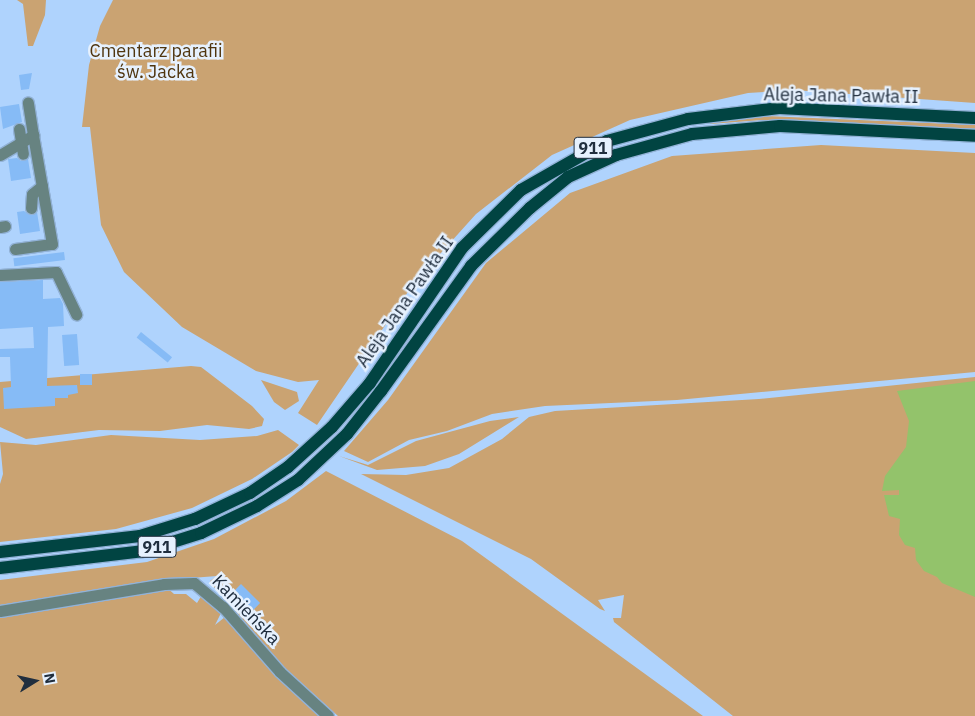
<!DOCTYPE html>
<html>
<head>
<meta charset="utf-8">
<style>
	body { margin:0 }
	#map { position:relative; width:975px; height:716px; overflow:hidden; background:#afd3fd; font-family:"IBM Plex Sans",sans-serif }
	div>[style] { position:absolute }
	.green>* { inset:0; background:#caa372 }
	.water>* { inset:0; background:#93c36b }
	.building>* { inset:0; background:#86bbf6; transform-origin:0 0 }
	.roads { filter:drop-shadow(1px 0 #92b2d7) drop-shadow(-1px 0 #92b2d7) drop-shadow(0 1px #92b2d7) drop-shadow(0 -1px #92b2d7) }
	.minor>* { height:11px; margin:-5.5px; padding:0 5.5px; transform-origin:5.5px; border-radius:5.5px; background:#678381 }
	.major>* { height:12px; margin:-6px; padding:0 6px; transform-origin:6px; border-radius:6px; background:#014442 }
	span { translate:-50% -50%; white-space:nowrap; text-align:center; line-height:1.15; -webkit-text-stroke:5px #e6f1fe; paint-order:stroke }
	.shield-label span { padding:1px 4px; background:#e6f1fe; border:1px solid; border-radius:4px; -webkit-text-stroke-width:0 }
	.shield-label { font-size:16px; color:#202e3e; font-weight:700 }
	.park-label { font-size:18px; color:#4f350f }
	.street-label { font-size:18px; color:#202e3e }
	.north { position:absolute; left:10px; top:656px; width:50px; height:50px; -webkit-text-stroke:4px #e6f1fe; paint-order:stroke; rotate:80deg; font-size:14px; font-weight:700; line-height:20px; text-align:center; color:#202e3e }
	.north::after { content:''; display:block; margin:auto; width:18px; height:22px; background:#202e3e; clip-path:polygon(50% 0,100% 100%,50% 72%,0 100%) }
</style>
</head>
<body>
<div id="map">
	<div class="green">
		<i style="clip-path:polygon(17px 0,46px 0,45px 15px,33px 46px,28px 46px,23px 4px)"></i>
		<i style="clip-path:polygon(113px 0,975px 0,975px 103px,794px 90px,748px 93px,630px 120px,552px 155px,476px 214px,414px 283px,317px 425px,298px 413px,319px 380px,298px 382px,256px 371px,182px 327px,124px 272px,101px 225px,90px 127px,82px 127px,89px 65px,100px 26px)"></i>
		<i style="clip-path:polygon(766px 116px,975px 125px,975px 129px,762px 120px,710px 124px,710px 120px)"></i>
		<i style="clip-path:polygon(821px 145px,975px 153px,975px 372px,677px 400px,545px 406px,492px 414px,447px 431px,409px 440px,368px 462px,344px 451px,388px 400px,486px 263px,570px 193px,672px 156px)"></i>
		<i style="clip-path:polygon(191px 366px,201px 367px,252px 406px,264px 419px,262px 426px,249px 429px,207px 425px,160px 431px,99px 430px,26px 439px,0 427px,0 382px)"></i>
		<i style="clip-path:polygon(975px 377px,975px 716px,733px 716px,614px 622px,613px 618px,621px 618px,624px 595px,598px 600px,605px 611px,600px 609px,531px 559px,361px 474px,406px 475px,449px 468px,502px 439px,529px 417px,555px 411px,759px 399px)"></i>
		<i style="clip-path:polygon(261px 380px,297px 392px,299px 401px,285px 410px,274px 402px)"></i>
		<i style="clip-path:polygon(519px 417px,459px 454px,425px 466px,377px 470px,339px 456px,368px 465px,416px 441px,490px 421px)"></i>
		<i style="clip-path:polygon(278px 430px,299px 445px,292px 452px,252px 479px,192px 508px,116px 529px,0 542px,0 484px,3px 474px,0 442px,36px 445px,111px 435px,200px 440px,257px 436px)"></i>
		<i style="clip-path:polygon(326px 471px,462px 541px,703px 716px,338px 716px,286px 669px,214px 587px,210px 581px,217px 576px,178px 579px,0 608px,0 580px,147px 562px,214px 539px,286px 501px)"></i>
		<i style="clip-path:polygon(165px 586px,174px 594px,186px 594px,197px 603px,203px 593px,221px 613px,215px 625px,225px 617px,323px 716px,0 716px,0 613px)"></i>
	</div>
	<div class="water">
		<i style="clip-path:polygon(975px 381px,975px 597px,942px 583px,937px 577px,924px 571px,916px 560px,915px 548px,905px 545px,899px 535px,900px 519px,889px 516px,884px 495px,899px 495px,899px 490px,882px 491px,885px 476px,906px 447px,909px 421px,897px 391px)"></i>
	</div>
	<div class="building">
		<i style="clip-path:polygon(32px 73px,29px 89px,21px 90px,19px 75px)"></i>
		<i style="clip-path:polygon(19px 104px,22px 122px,3px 129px,0 107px)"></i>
		<i style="clip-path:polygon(17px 158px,21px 161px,28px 159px,31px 178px,11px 181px,8px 159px)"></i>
		<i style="clip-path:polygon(24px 211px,30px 215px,37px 212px,40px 231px,20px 234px,17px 212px)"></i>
		<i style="left:64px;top:252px;width:8px;height:51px;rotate:83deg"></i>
		<i style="clip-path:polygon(43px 280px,43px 299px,60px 298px,63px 304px,64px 326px,48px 327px,47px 386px,77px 385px,78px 393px,68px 395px,68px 398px,55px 398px,55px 406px,4px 409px,3px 388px,11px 387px,10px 357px,0 357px,0 349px,34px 348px,33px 327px,0 329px,0 282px)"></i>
		<i style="left:141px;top:332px;width:40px;height:7px;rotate:39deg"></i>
		<i style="left:77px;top:334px;width:31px;height:15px;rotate:86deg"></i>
		<i style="left:92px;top:374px;width:11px;height:12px;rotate:90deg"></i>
		<i style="left:241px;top:584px;width:27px;height:14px;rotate:45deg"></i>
	</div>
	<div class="roads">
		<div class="minor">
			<i style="left:19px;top:129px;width:25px;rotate:81deg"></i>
			<i style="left:0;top:155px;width:39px;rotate:-31deg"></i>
			<i style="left:33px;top:135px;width:33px;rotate:-99deg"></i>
			<i style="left:31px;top:208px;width:14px;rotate:-86deg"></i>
			<i style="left:32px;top:194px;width:13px;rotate:-39deg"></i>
			<i style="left:0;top:227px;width:5px;rotate:-11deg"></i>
			<i style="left:15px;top:249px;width:37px;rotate:-8deg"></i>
			<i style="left:52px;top:244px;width:111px;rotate:-99.9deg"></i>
			<i style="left:0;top:275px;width:56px;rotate:-3.1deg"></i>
			<i style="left:56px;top:272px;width:47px;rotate:64.5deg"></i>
			<i style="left:0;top:611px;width:166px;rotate:-9.3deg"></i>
			<i style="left:164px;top:584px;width:30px;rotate:-2deg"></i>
			<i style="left:194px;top:583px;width:38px;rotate:40deg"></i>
			<i style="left:223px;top:607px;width:86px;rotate:48.8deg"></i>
			<i style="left:280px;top:672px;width:65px;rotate:42.5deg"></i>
		</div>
		<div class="major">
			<i style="left:0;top:552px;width:141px;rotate:-6.5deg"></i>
			<i style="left:140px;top:536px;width:58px;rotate:-17.2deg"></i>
			<i style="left:195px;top:519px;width:61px;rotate:-25.3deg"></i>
			<i style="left:250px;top:493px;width:46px;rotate:-34.4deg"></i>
			<i style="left:288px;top:467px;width:59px;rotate:-42.3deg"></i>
			<i style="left:332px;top:427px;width:58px;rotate:-49.2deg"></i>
			<i style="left:370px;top:383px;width:163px;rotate:-55.7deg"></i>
			<i style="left:462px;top:248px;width:83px;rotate:-44.5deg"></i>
			<i style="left:521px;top:190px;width:99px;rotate:-29.7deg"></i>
			<i style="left:607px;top:141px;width:84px;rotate:-15.2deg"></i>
			<i style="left:688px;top:119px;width:92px;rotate:-6.9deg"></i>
			<i style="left:779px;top:108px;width:196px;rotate:2.9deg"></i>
			<i style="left:0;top:568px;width:145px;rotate:-6.7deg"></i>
			<i style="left:144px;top:551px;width:60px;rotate:-17.5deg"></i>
			<i style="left:201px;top:533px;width:62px;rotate:-25.7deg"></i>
			<i style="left:257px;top:506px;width:49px;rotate:-32.4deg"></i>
			<i style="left:298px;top:480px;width:67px;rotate:-43.2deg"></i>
			<i style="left:347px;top:434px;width:55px;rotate:-51.7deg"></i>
			<i style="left:381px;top:391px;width:154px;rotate:-54.2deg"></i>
			<i style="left:471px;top:266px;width:83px;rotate:-44.5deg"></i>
			<i style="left:530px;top:208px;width:49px;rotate:-39.2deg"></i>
			<i style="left:568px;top:177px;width:53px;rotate:-24.6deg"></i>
			<i style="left:616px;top:155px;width:79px;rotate:-15.4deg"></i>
			<i style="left:692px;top:134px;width:88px;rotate:-5.2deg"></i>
			<i style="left:780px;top:126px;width:195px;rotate:2.9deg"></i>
		</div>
	</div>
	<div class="shield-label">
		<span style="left:593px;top:148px">911</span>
		<span style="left:157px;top:547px">911</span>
	</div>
	<div class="park-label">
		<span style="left:156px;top:62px">Cmentarz parafii<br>św. Jacka</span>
	</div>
	<div class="street-label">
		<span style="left:841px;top:96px;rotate:1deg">Aleja Jana Pawła II</span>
		<span style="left:405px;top:302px;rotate:-55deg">Aleja Jana Pawła II</span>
		<span style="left:246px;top:610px;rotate:46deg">Kamieńska</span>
	</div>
	<div class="north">N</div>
</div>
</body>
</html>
